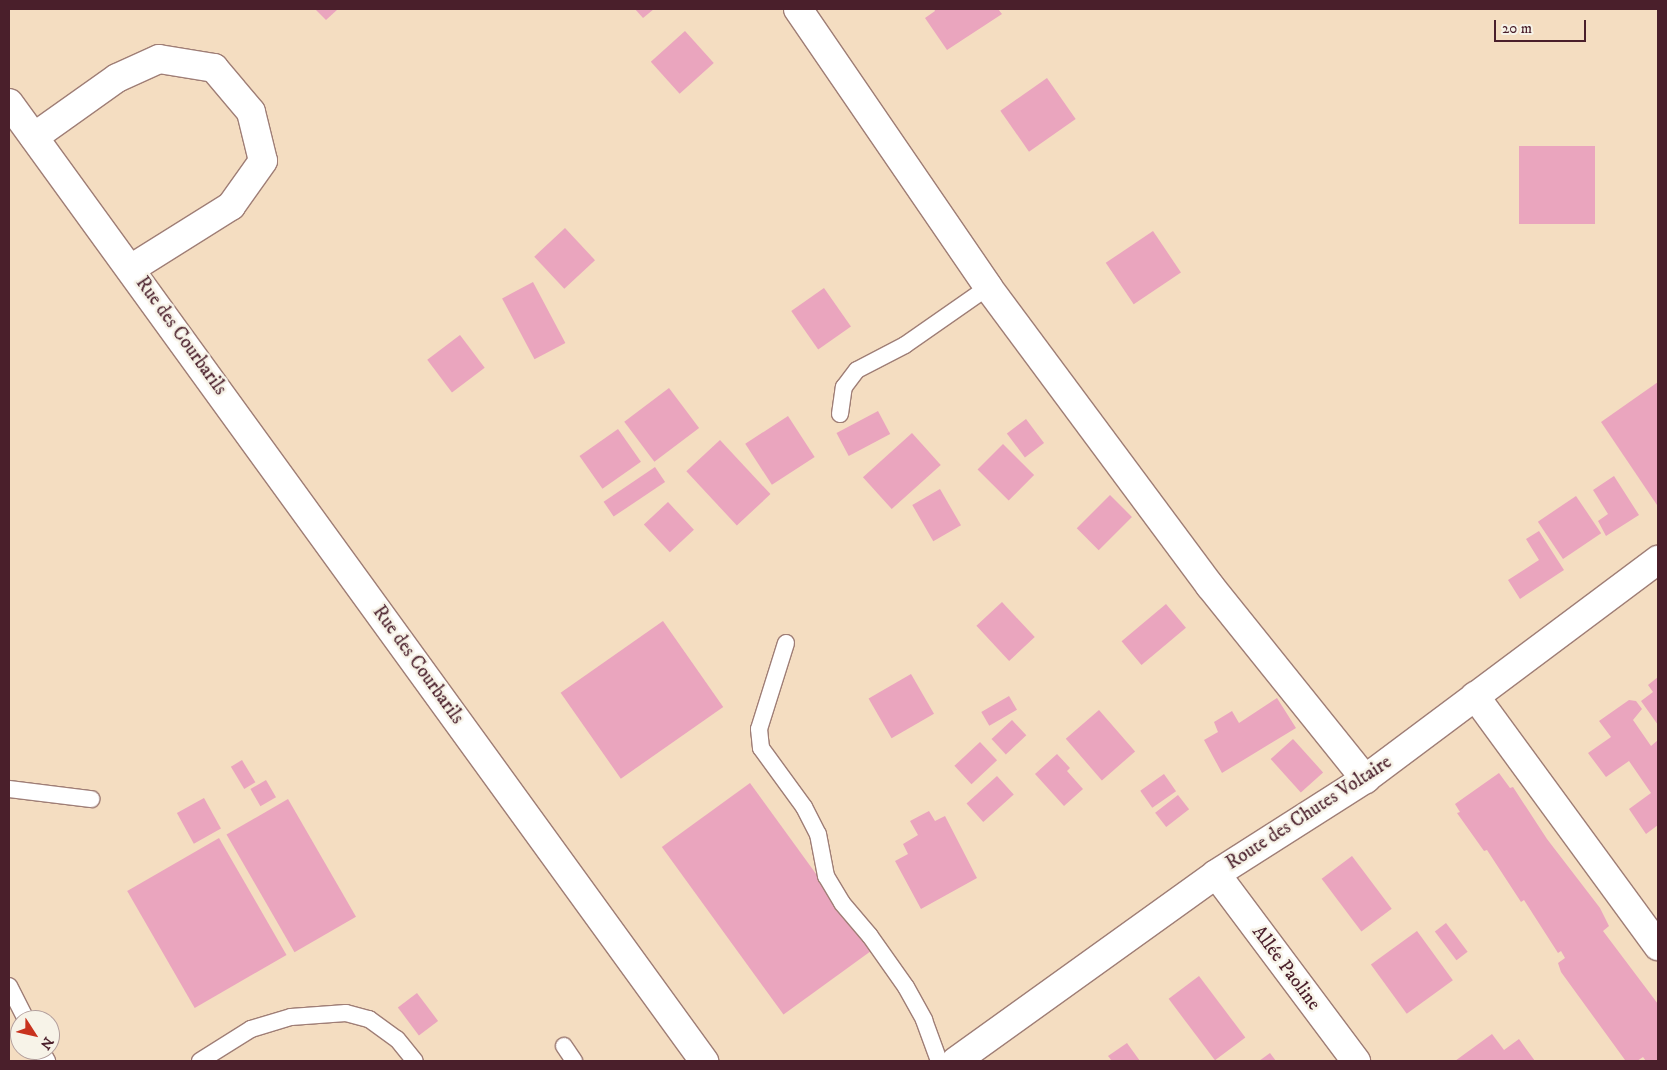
<!DOCTYPE html>
<html>
<head>
<meta charset="utf-8">
<style>
	body { margin:0 }
	#map { position:relative; width:1667px; height:1070px; overflow:hidden; background:#f4ddc1; font-family:"IM FELL DW Pica",serif }
	div>[style] { position:absolute }
	.building>* { inset:0; background:#eaa5be; transform-origin:0 0 }
	.roads { filter:drop-shadow(1px 0 #9f7e76) drop-shadow(-1px 0 #9f7e76) drop-shadow(0 1px #9f7e76) drop-shadow(0 -1px #9f7e76) }
	.service>* { height:16px; margin:-8px; padding:0 8px; transform-origin:8px; border-radius:8px; background:#fff }
	.minor>* { height:28px; margin:-14px; padding:0 14px; transform-origin:14px; border-radius:14px; background:#fff }
	span { translate:-50% -50%; white-space:nowrap; text-align:center; line-height:1.15; -webkit-text-stroke:5px #f7f3e8; paint-order:stroke }
	.street-label { font-size:19px; color:#4a1f2b }
	.frame { position:absolute; inset:0; border:10px solid #4a1f2b; pointer-events:none }
	.north { position:absolute; left:10px; top:1010px; width:50px; height:50px; box-sizing:border-box; background:#f7f3e8; border:1px solid #b29e9c; border-radius:50%; rotate:125deg; font-size:14px; font-weight:700; line-height:20px; text-align:center; color:#4a1f2b }
	.north::after { content:''; display:block; margin:auto; width:18px; height:22px; background:#c8321e; clip-path:polygon(50% 0,100% 100%,50% 72%,0 100%) }
	.scale { position:absolute; left:1494px; top:20px; width:92px; height:22px; box-sizing:border-box; border:2px solid #4a1f2b; border-top:0; padding-left:6px; font-size:15px; line-height:18px; white-space:nowrap; color:#4a1f2b; -webkit-text-stroke:4px #f7f3e8; paint-order:stroke }
</style>
</head>
<body>
<div id="map">
	<div class="building">
		<i style="clip-path:polygon(315px 9px,338px 9px,326px 20px)"></i>
		<i style="clip-path:polygon(635px 9px,654px 9px,643px 18px)"></i>
		<i style="clip-path:polygon(934px 9px,998px 9px,1002px 14px,947px 50px,925px 18px,935px 11px)"></i>
		<i style="left:685px;top:31px;width:43px;height:46px;rotate:48deg"></i>
		<i style="left:1047px;top:78px;width:50px;height:57px;rotate:55deg"></i>
		<i style="left:1519px;top:146px;width:76px;height:78px"></i>
		<i style="left:565px;top:228px;width:44px;height:42px;rotate:47deg"></i>
		<i style="left:1153px;top:231px;width:50px;height:57px;rotate:56deg"></i>
		<i style="left:533px;top:282px;width:69px;height:35px;rotate:62deg"></i>
		<i style="left:824px;top:288px;width:47px;height:40px;rotate:55deg"></i>
		<i style="left:460px;top:335px;width:41px;height:41px;rotate:53deg"></i>
		<i style="clip-path:polygon(1658px 382px,1658px 504px,1657px 505px,1601px 422px)"></i>
		<i style="left:669px;top:388px;width:50px;height:56px;rotate:53deg"></i>
		<i style="left:878px;top:411px;width:26px;height:47px;rotate:62deg"></i>
		<i style="left:788px;top:416px;width:49px;height:51px;rotate:57deg"></i>
		<i style="left:1026px;top:419px;width:30px;height:24px;rotate:53deg"></i>
		<i style="left:618px;top:429px;width:40px;height:47px;rotate:55deg"></i>
		<i style="left:912px;top:433px;width:43px;height:66px;rotate:48deg"></i>
		<i style="left:720px;top:440px;width:74px;height:46px;rotate:47deg"></i>
		<i style="left:1003px;top:444px;width:44px;height:36px;rotate:45deg"></i>
		<i style="left:655px;top:467px;width:18px;height:62px;rotate:56deg"></i>
		<i style="clip-path:polygon(1614px 476px,1639px 515px,1606px 536px,1598px 521px,1608px 514px,1593px 490px)"></i>
		<i style="left:940px;top:489px;width:42px;height:32px;rotate:60deg"></i>
		<i style="left:1110px;top:495px;width:31px;height:47px;rotate:45deg"></i>
		<i style="left:1576px;top:496px;width:45px;height:46px;rotate:56deg"></i>
		<i style="left:668px;top:502px;width:38px;height:33px;rotate:47deg"></i>
		<i style="clip-path:polygon(1539px 531px,1564px 570px,1520px 599px,1508px 580px,1539px 560px,1526px 539px)"></i>
		<i style="left:1002px;top:602px;width:48px;height:35px;rotate:47deg"></i>
		<i style="left:1166px;top:604px;width:31px;height:58px;rotate:50deg"></i>
		<i style="left:663px;top:621px;width:105px;height:125px;rotate:55deg"></i>
		<i style="left:911px;top:674px;width:46px;height:49px;rotate:60deg"></i>
		<i style="clip-path:polygon(1658px 677px,1658px 725px,1641px 701px,1653px 692px,1648px 685px)"></i>
		<i style="left:1009px;top:696px;width:16px;height:32px;rotate:60deg"></i>
		<i style="clip-path:polygon(1277px 698px,1296px 728px,1222px 773px,1204px 740px,1218px 732px,1214px 722px,1232px 711px,1239px 723px)"></i>
		<i style="clip-path:polygon(1629px 700px,1636px 701px,1642px 709px,1633px 720px,1651px 746px,1658px 740px,1658px 825px,1646px 834px,1629px 809px,1651px 793px,1629px 761px,1606px 777px,1588px 753px,1611px 737px,1599px 721px)"></i>
		<i style="left:1099px;top:710px;width:55px;height:44px;rotate:49deg"></i>
		<i style="left:1012px;top:720px;width:21px;height:28px;rotate:47deg"></i>
		<i style="left:1293px;top:739px;width:45px;height:30px;rotate:48deg"></i>
		<i style="left:980px;top:742px;width:25px;height:35px;rotate:47deg"></i>
		<i style="clip-path:polygon(1057px 754px,1070px 768px,1067px 771px,1083px 789px,1064px 806px,1035px 774px)"></i>
		<i style="left:242px;top:760px;width:26px;height:13px;rotate:59deg"></i>
		<i style="clip-path:polygon(1499px 773px,1510px 788px,1513px 787px,1547px 839px,1600px 908px,1609px 926px,1603px 931px,1658px 1004px,1658px 1061px,1646px 1061px,1643px 1057px,1637px 1061px,1625px 1060px,1561px 972px,1558px 963px,1565px 958px,1561px 951px,1558px 953px,1524px 900px,1521px 902px,1487px 850px,1484px 851px,1457px 813px,1460px 812px,1455px 804px)"></i>
		<i style="left:1164px;top:774px;width:21px;height:29px;rotate:55deg"></i>
		<i style="left:997px;top:776px;width:25px;height:41px;rotate:48deg"></i>
		<i style="left:266px;top:780px;width:20px;height:18px;rotate:60deg"></i>
		<i style="left:750px;top:783px;width:207px;height:109px;rotate:54deg"></i>
		<i style="left:1178px;top:795px;width:18px;height:29px;rotate:52deg"></i>
		<i style="left:204px;top:798px;width:35px;height:31px;rotate:61deg"></i>
		<i style="left:288px;top:799px;width:136px;height:71px;rotate:60deg"></i>
		<i style="clip-path:polygon(929px 811px,935px 821px,945px 816px,977px 878px,921px 909px,895px 861px,908px 854px,903px 844px,918px 835px,910px 821px)"></i>
		<i style="left:219px;top:838px;width:135px;height:106px;rotate:60deg"></i>
		<i style="left:1352px;top:856px;width:66px;height:38px;rotate:53deg"></i>
		<i style="left:1446px;top:923px;width:36px;height:14px;rotate:53deg"></i>
		<i style="left:1417px;top:931px;width:61px;height:57px;rotate:54deg"></i>
		<i style="left:1199px;top:976px;width:77px;height:38px;rotate:53deg"></i>
		<i style="left:417px;top:993px;width:35px;height:24px;rotate:53deg"></i>
		<i style="clip-path:polygon(1492px 1034px,1504px 1050px,1519px 1039px,1535px 1061px,1455px 1061px)"></i>
		<i style="clip-path:polygon(1127px 1043px,1140px 1061px,1112px 1061px,1108px 1056px)"></i>
		<i style="clip-path:polygon(1270px 1053px,1276px 1061px,1259px 1061px)"></i>
	</div>
	<div class="roads">
		<div class="service">
			<i style="left:840px;top:414px;width:27px;rotate:-82deg"></i>
			<i style="left:844px;top:387px;width:21px;rotate:-53deg"></i>
			<i style="left:857px;top:370px;width:54px;rotate:-27.5deg"></i>
			<i style="left:905px;top:345px;width:101px;rotate:-34.9deg"></i>
			<i style="left:786px;top:643px;width:90px;rotate:107.4deg"></i>
			<i style="left:759px;top:729px;width:19px;rotate:84deg"></i>
			<i style="left:761px;top:748px;width:73px;rotate:53.9deg"></i>
			<i style="left:804px;top:807px;width:30px;rotate:63deg"></i>
			<i style="left:818px;top:834px;width:43px;rotate:79.2deg"></i>
			<i style="left:826px;top:876px;width:31px;rotate:59deg"></i>
			<i style="left:842px;top:903px;width:43px;rotate:49.7deg"></i>
			<i style="left:870px;top:936px;width:62px;rotate:54.8deg"></i>
			<i style="left:906px;top:987px;width:38px;rotate:61deg"></i>
			<i style="left:924px;top:1020px;width:44px;rotate:69.9deg"></i>
			<i style="left:9px;top:789px;width:83px;rotate:7deg"></i>
			<i style="left:9px;top:986px;width:38px;rotate:63deg"></i>
			<i style="left:564px;top:1046px;width:18px;rotate:56deg"></i>
			<i style="left:41px;top:1050px;width:13px;rotate:61deg"></i>
			<i style="left:200px;top:1061px;width:60px;rotate:-32.1deg"></i>
			<i style="left:251px;top:1029px;width:42px;rotate:-16.7deg"></i>
			<i style="left:291px;top:1017px;width:55px;rotate:-4.2deg"></i>
			<i style="left:346px;top:1013px;width:24px;rotate:15deg"></i>
			<i style="left:369px;top:1019px;width:34px;rotate:36deg"></i>
			<i style="left:397px;top:1039px;width:28px;rotate:51deg"></i>
		</div>
		<div class="minor">
			<i style="left:798px;top:9px;width:337px;rotate:55.6deg"></i>
			<i style="left:988px;top:287px;width:372px;rotate:53.4deg"></i>
			<i style="left:1210px;top:586px;width:248px;rotate:51.2deg"></i>
			<i style="left:9px;top:103px;width:1184px;rotate:54.04deg"></i>
			<i style="left:34px;top:137px;width:102px;rotate:-35.4deg"></i>
			<i style="left:117px;top:78px;width:46px;rotate:-24.3deg"></i>
			<i style="left:159px;top:59px;width:56px;rotate:9.3deg"></i>
			<i style="left:214px;top:68px;width:57px;rotate:49.9deg"></i>
			<i style="left:251px;top:112px;width:50px;rotate:76.2deg"></i>
			<i style="left:263px;top:161px;width:55px;rotate:125.4deg"></i>
			<i style="left:231px;top:206px;width:117px;rotate:147.9deg"></i>
			<i style="left:1475px;top:696px;width:310px;rotate:53.8deg"></i>
			<i style="left:1216px;top:874px;width:234px;rotate:53.2deg"></i>
			<i style="left:956px;top:1061px;width:320px;rotate:-35.7deg"></i>
			<i style="left:1216px;top:874px;width:177px;rotate:-32.5deg"></i>
			<i style="left:1365px;top:779px;width:366px;rotate:-36.8deg"></i>
		</div>
	</div>
	<div class="street-label">
		<span style="left:181px;top:336px;rotate:54deg">Rue des Courbarils</span>
		<span style="left:418px;top:665px;rotate:54deg">Rue des Courbarils</span>
		<span style="left:1309px;top:813px;rotate:-33deg">Route des Chutes Voltaire</span>
		<span style="left:1286px;top:968px;rotate:53deg">Allée Paoline</span>
	</div>
	<div class="frame"></div>
	<div class="north">N</div>
	<div class="scale">20 m</div>
</div>
</body>
</html>
